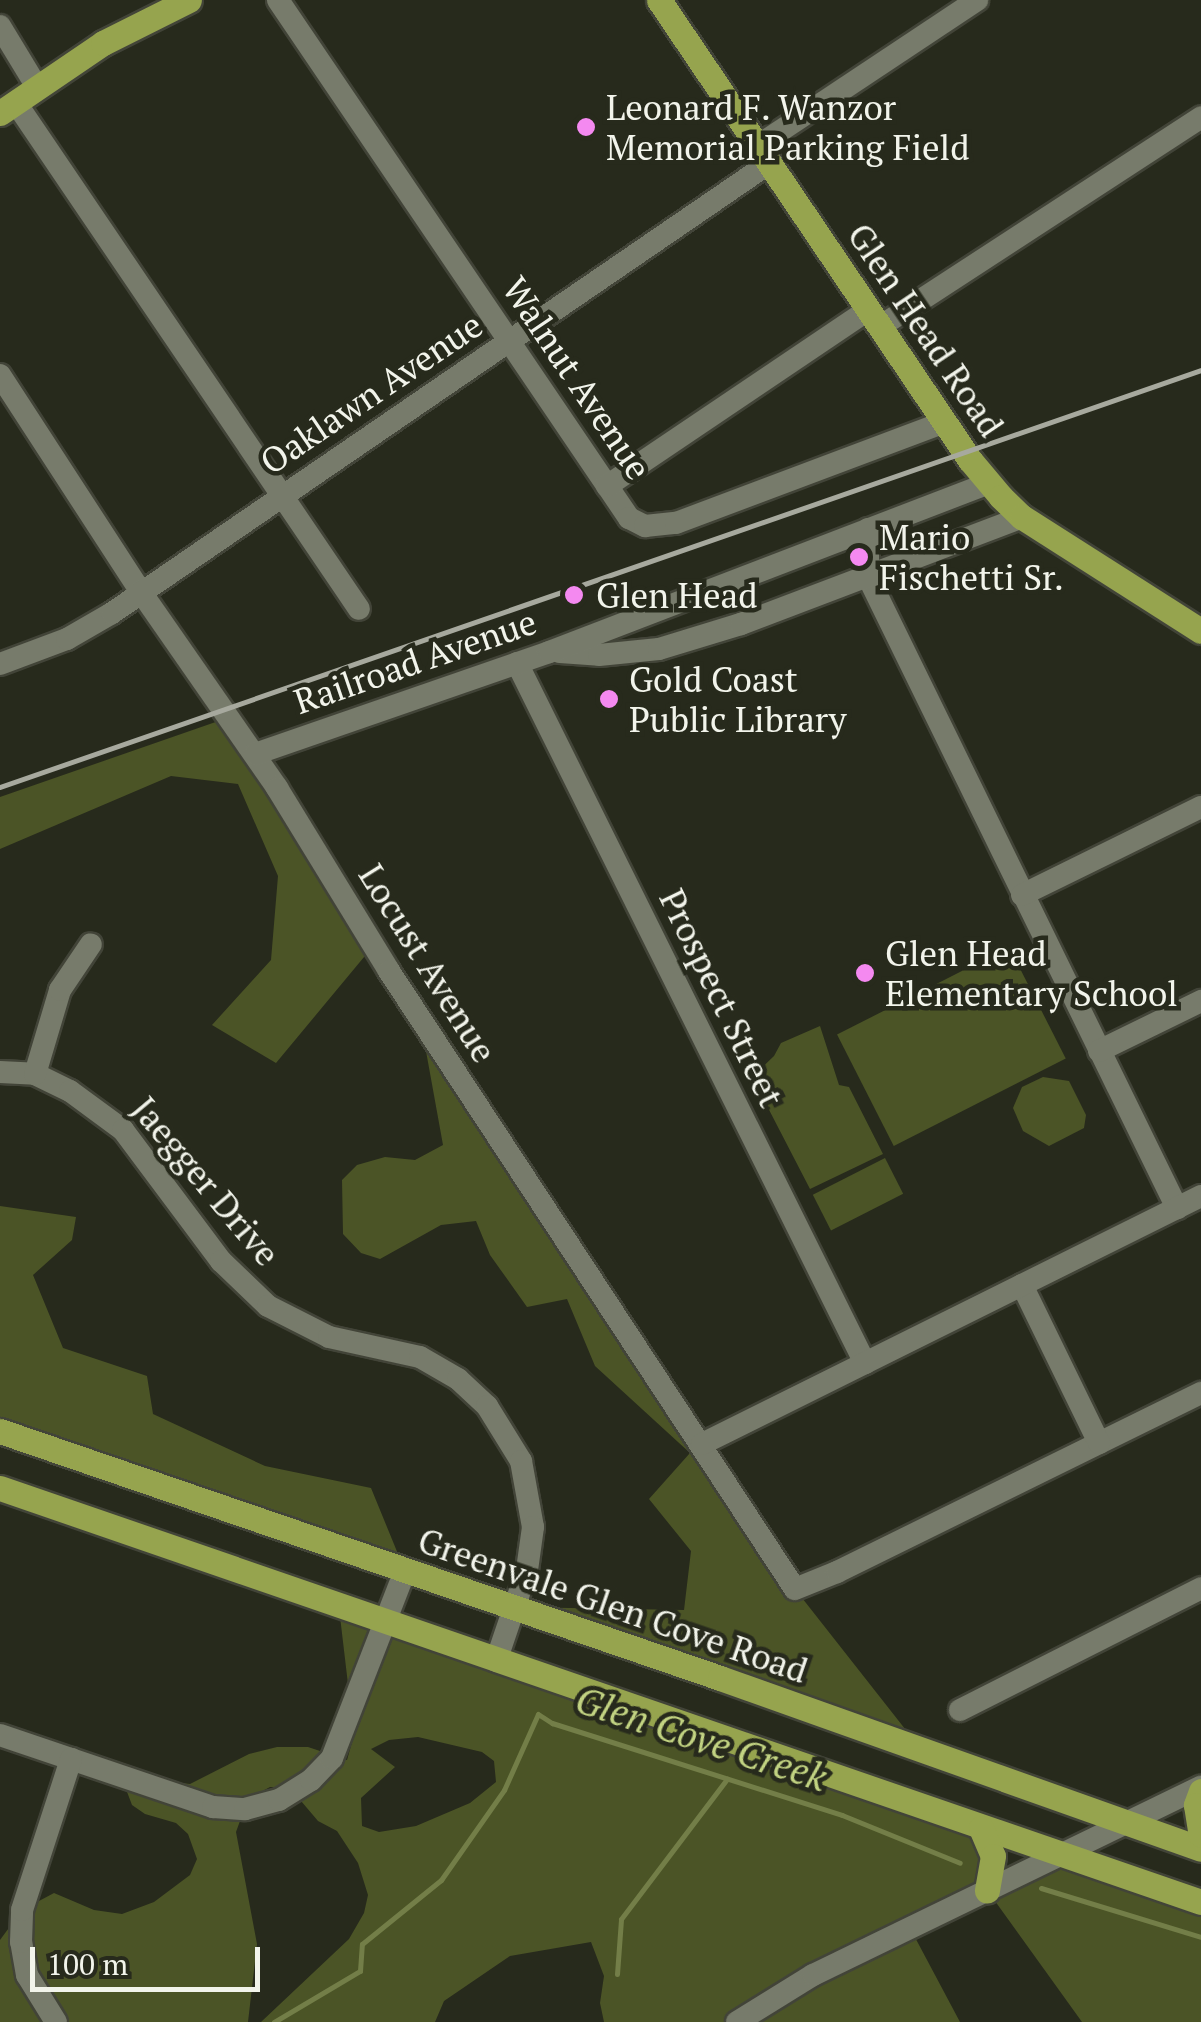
<!DOCTYPE html>
<html>
<head>
<meta charset="utf-8">
<style>
	body { margin:0 }
	#map { position:relative; width:1201px; height:2022px; overflow:hidden; background:#272a1c; font-family:"PT Serif",serif }
	div>[style] { position:absolute }
	.green>* { inset:0; background:#4b5426; transform-origin:0 0 }
	.stream>* { height:5px; margin:-2.5px; padding:0 2.5px; transform-origin:2.5px; border-radius:2.5px; background:#737e48 }
	.roads { filter:drop-shadow(2px 0 #424438) drop-shadow(-2px 0 #424438) drop-shadow(0 2px #424438) drop-shadow(0 -2px #424438) }
	.minor>* { height:22px; margin:-11px; padding:0 11px; transform-origin:11px; border-radius:11px; background:#777b6b }
	.major>* { height:25px; margin:-12.5px; padding:0 12.5px; transform-origin:12.5px; border-radius:12.5px; background:#96a44e }
	.rail>* { height:5px; margin:-2.5px; padding:0 2.5px; transform-origin:2.5px; border-radius:2.5px; background:#a7a99e }
	.dots>* { width:28px; height:28px; translate:-50% -50%; box-sizing:border-box; border:5px solid #272a1c; border-radius:50% }
	span { translate:-50% -50%; white-space:nowrap; text-align:center; line-height:1.15; -webkit-text-stroke:9px #272a1c; paint-order:stroke }
	.poi-label { font-size:35px; color:#f2f4eb }
	.left { translate:0 -50%; text-align:left }
	.street-label { font-size:35px; color:#f2f4eb }
	.water-label { font-size:38px; color:#c2d382; font-style:italic }
	.scale { position:absolute; left:30px; top:1947px; width:230px; height:45px; box-sizing:border-box; border:5px solid #f2f4eb; border-top:0; padding-left:12px; font-size:30px; line-height:35px; white-space:nowrap; color:#f2f4eb; -webkit-text-stroke:8px #272a1c; paint-order:stroke }
</style>
</head>
<body>
<div id="map">
	<div class="green">
		<i style="clip-path:polygon(230px 717px,374px 945px,276px 1063px,212px 1025px,271px 960px,278px 876px,238px 784px,171px 776px,0 849px,0 797px)"></i>
		<i style="left:1009px;top:947px;width:125px;height:193px;rotate:63deg"></i>
		<i style="clip-path:polygon(420px 1018px,795px 1589px,920px 1748px,514px 1607px,684px 1610px,691px 1551px,649px 1499px,690px 1453px,595px 1366px,567px 1299px,527px 1307px,490px 1255px,476px 1221px,441px 1225px,380px 1259px,361px 1253px,343px 1234px,342px 1180px,357px 1165px,385px 1157px,415px 1160px,443px 1145px)"></i>
		<i style="clip-path:polygon(820px 1026px,839px 1085px,849px 1087px,883px 1154px,810px 1189px,752px 1077px,774px 1056px,781px 1043px)"></i>
		<i style="clip-path:polygon(1043px 1077px,1069px 1081px,1086px 1115px,1084px 1128px,1049px 1146px,1023px 1131px,1013px 1108px,1022px 1087px)"></i>
		<i style="left:885px;top:1158px;width:40px;height:81px;rotate:63deg"></i>
		<i style="clip-path:polygon(0 1206px,76px 1217px,72px 1240px,33px 1275px,63px 1348px,147px 1376px,153px 1414px,265px 1466px,371px 1488px,405px 1571px,0 1431px)"></i>
		<i style="clip-path:polygon(evenodd,339px 1608px,981px 1828px,988px 1888px,1057px 1855px,1201px 1902px,1201px 2022px,1082px 2022px,987px 1890px,910px 1928px,960px 2022px,604px 2022px,600px 2003px,604px 1976px,591px 1942px,510px 1956px,444px 2001px,435px 2022px,261px 2022px,349px 1939px,364px 1913px,368px 1895px,358px 1863px,337px 1831px,318px 1821px,290px 1788px,270px 1787px,248px 1799px,236px 1832px,257px 1944px,248px 2022px,0 2022px,0 1940px,22px 1910px,54px 1893px,94px 1910px,122px 1914px,154px 1902px,190px 1875px,197px 1859px,188px 1834px,176px 1823px,145px 1814px,132px 1805px,121px 1776px,190px 1784px,249px 1754px,277px 1747px,308px 1747px,347px 1760px,354px 1735px,339px 1608px,418px 1737px,482px 1752px,494px 1761px,496px 1782px,470px 1803px,416px 1826px,379px 1832px,362px 1826px,361px 1798px,395px 1767px,371px 1749px,389px 1740px,418px 1737px)"></i>
	</div>
	<div class="stream">
		<i style="left:1041px;top:1888px;width:167px;rotate:17deg"></i>
		<i style="left:617px;top:1974px;width:55px;rotate:-85.8deg"></i>
		<i style="left:621px;top:1919px;width:176px;rotate:-52.9deg"></i>
		<i style="left:274px;top:2022px;width:100px;rotate:-30.7deg"></i>
		<i style="left:360px;top:1971px;width:27px;rotate:-86deg"></i>
		<i style="left:362px;top:1944px;width:102px;rotate:-39deg"></i>
		<i style="left:441px;top:1880px;width:110px;rotate:-55deg"></i>
		<i style="left:504px;top:1790px;width:83px;rotate:-65.9deg"></i>
		<i style="left:538px;top:1714px;width:17px;rotate:33deg"></i>
		<i style="left:552px;top:1723px;width:304px;rotate:17.6deg"></i>
		<i style="left:842px;top:1815px;width:127px;rotate:22.1deg"></i>
	</div>
	<div class="roads">
		<div class="minor">
			<i style="left:278px;top:0;width:626px;rotate:55.88deg"></i>
			<i style="left:629px;top:518px;width:18px;rotate:27deg"></i>
			<i style="left:645px;top:526px;width:31px;rotate:-6deg"></i>
			<i style="left:676px;top:523px;width:286px;rotate:-20.6deg"></i>
			<i style="left:0;top:26px;width:71px;rotate:58.8deg"></i>
			<i style="left:16px;top:103px;width:611px;rotate:55.87deg"></i>
			<i style="left:759px;top:145px;width:262px;rotate:-33.6deg"></i>
			<i style="left:881px;top:326px;width:382px;rotate:-33.1deg"></i>
			<i style="left:0;top:375px;width:259px;rotate:57deg"></i>
			<i style="left:141px;top:592px;width:239px;rotate:55.2deg"></i>
			<i style="left:277px;top:788px;width:215px;rotate:58.5deg"></i>
			<i style="left:389px;top:971px;width:739px;rotate:56.7deg"></i>
			<i style="left:795px;top:1589px;width:45px;rotate:-22deg"></i>
			<i style="left:837px;top:1572px;width:406px;rotate:-26.2deg"></i>
			<i style="left:607px;top:486px;width:316px;rotate:-34deg"></i>
			<i style="left:868px;top:529px;width:48px;rotate:90deg"></i>
			<i style="left:868px;top:577px;width:703px;rotate:63.91deg"></i>
			<i style="left:560px;top:652px;width:39px;rotate:4deg"></i>
			<i style="left:599px;top:655px;width:60px;rotate:-5.7deg"></i>
			<i style="left:659px;top:649px;width:86px;rotate:-17deg"></i>
			<i style="left:741px;top:624px;width:301px;rotate:-20.8deg"></i>
			<i style="left:517px;top:663px;width:782px;rotate:63.57deg"></i>
			<i style="left:0;top:664px;width:72px;rotate:-20.5deg"></i>
			<i style="left:67px;top:639px;width:52px;rotate:-30deg"></i>
			<i style="left:112px;top:613px;width:799px;rotate:-34.39deg"></i>
			<i style="left:255px;top:754px;width:311px;rotate:-19.1deg"></i>
			<i style="left:549px;top:652px;width:471px;rotate:-21deg"></i>
			<i style="left:1022px;top:895px;width:199px;rotate:-26.2deg"></i>
			<i style="left:1099px;top:1051px;width:114px;rotate:-26.1deg"></i>
			<i style="left:0;top:1072px;width:35px;rotate:3deg"></i>
			<i style="left:35px;top:1074px;width:39px;rotate:26deg"></i>
			<i style="left:70px;top:1091px;width:66px;rotate:36.3deg"></i>
			<i style="left:123px;top:1130px;width:164px;rotate:53.2deg"></i>
			<i style="left:221px;top:1261px;width:65px;rotate:43.8deg"></i>
			<i style="left:268px;top:1306px;width:68px;rotate:26.9deg"></i>
			<i style="left:329px;top:1337px;width:93px;rotate:12.4deg"></i>
			<i style="left:420px;top:1357px;width:44px;rotate:30.1deg"></i>
			<i style="left:458px;top:1379px;width:40px;rotate:43deg"></i>
			<i style="left:487px;top:1406px;width:65px;rotate:58.3deg"></i>
			<i style="left:521px;top:1461px;width:67px;rotate:79.7deg"></i>
			<i style="left:533px;top:1527px;width:43px;rotate:97.9deg"></i>
			<i style="left:527px;top:1570px;width:96px;rotate:108.8deg"></i>
			<i style="left:35px;top:1074px;width:88px;rotate:-73.4deg"></i>
			<i style="left:60px;top:990px;width:55px;rotate:-56deg"></i>
			<i style="left:1022px;top:1285px;width:176px;rotate:64deg"></i>
			<i style="left:702px;top:1444px;width:557px;rotate:-26.43deg"></i>
			<i style="left:960px;top:1710px;width:270px;rotate:-26.8deg"></i>
			<i style="left:0;top:1735px;width:225px;rotate:18.7deg"></i>
			<i style="left:213px;top:1807px;width:32px;rotate:4deg"></i>
			<i style="left:245px;top:1809px;width:35px;rotate:-15deg"></i>
			<i style="left:279px;top:1800px;width:38px;rotate:-32deg"></i>
			<i style="left:311px;top:1780px;width:30px;rotate:-46deg"></i>
			<i style="left:332px;top:1758px;width:201px;rotate:-68.7deg"></i>
			<i style="left:56px;top:2022px;width:55px;rotate:-121.7deg"></i>
			<i style="left:27px;top:1975px;width:34px;rotate:-100deg"></i>
			<i style="left:21px;top:1942px;width:32px;rotate:-88deg"></i>
			<i style="left:22px;top:1910px;width:159px;rotate:-72deg"></i>
			<i style="left:737px;top:2022px;width:89px;rotate:-31.7deg"></i>
			<i style="left:813px;top:1975px;width:431px;rotate:-25.9deg"></i>
		</div>
		<div class="major">
			<i style="left:659px;top:0;width:555px;rotate:55.94deg"></i>
			<i style="left:970px;top:460px;width:48px;rotate:50deg"></i>
			<i style="left:1001px;top:497px;width:29px;rotate:44deg"></i>
			<i style="left:1022px;top:517px;width:212px;rotate:32.5deg"></i>
			<i style="left:0;top:113px;width:125px;rotate:-34.2deg"></i>
			<i style="left:103px;top:43px;width:96px;rotate:-26.6deg"></i>
			<i style="left:0;top:1431px;width:761px;rotate:18.93deg"></i>
			<i style="left:720px;top:1678px;width:510px;rotate:19.57deg"></i>
			<i style="left:0;top:1488px;width:1270px;rotate:19.02deg"></i>
			<i style="left:1201px;top:1791px;width:15px;rotate:110deg"></i>
			<i style="left:1196px;top:1805px;width:30px;rotate:81deg"></i>
			<i style="left:981px;top:1828px;width:30px;rotate:67deg"></i>
			<i style="left:993px;top:1856px;width:35px;rotate:100deg"></i>
		</div>
	</div>
	<div class="rail">
		<i style="left:0;top:787px;width:1271px;rotate:-19.15deg"></i>
	</div>
	<div class="dots">
		<i style="left:586px;top:127px;background:#f489f0"></i>
		<i style="left:859px;top:557px;background:#f489f0"></i>
		<i style="left:574px;top:595px;background:#f489f0"></i>
		<i style="left:609px;top:699px;background:#f489f0"></i>
		<i style="left:865px;top:973px;background:#f489f0"></i>
	</div>
	<div class="poi-label">
		<span class="left" style="left:606px;top:127px">Leonard F. Wanzor<br>Memorial Parking Field</span>
		<span class="left" style="left:879px;top:557px">Mario<br>Fischetti Sr.</span>
		<span class="left" style="left:596px;top:595px">Glen Head</span>
		<span class="left" style="left:629px;top:699px">Gold Coast<br>Public Library</span>
		<span class="left" style="left:885px;top:973px">Glen Head<br>Elementary School</span>
	</div>
	<div class="street-label">
		<span style="left:926px;top:330px;rotate:56deg">Glen Head Road</span>
		<span style="left:577px;top:378px;rotate:56deg">Walnut Avenue</span>
		<span style="left:371px;top:393px;rotate:-34deg">Oaklawn Avenue</span>
		<span style="left:415px;top:661px;rotate:-19deg">Railroad Avenue</span>
		<span style="left:428px;top:963px;rotate:58deg">Locust Avenue</span>
		<span style="left:722px;top:998px;rotate:64deg">Prospect Street</span>
		<span style="left:206px;top:1181px;rotate:50deg">Jaegger Drive</span>
		<span style="left:613px;top:1605px;rotate:19deg">Greenvale Glen Cove Road</span>
	</div>
	<div class="water-label">
		<span style="left:701px;top:1739px;rotate:18deg">Glen Cove Creek</span>
	</div>
	<div class="scale">100 m</div>
</div>
</body>
</html>
